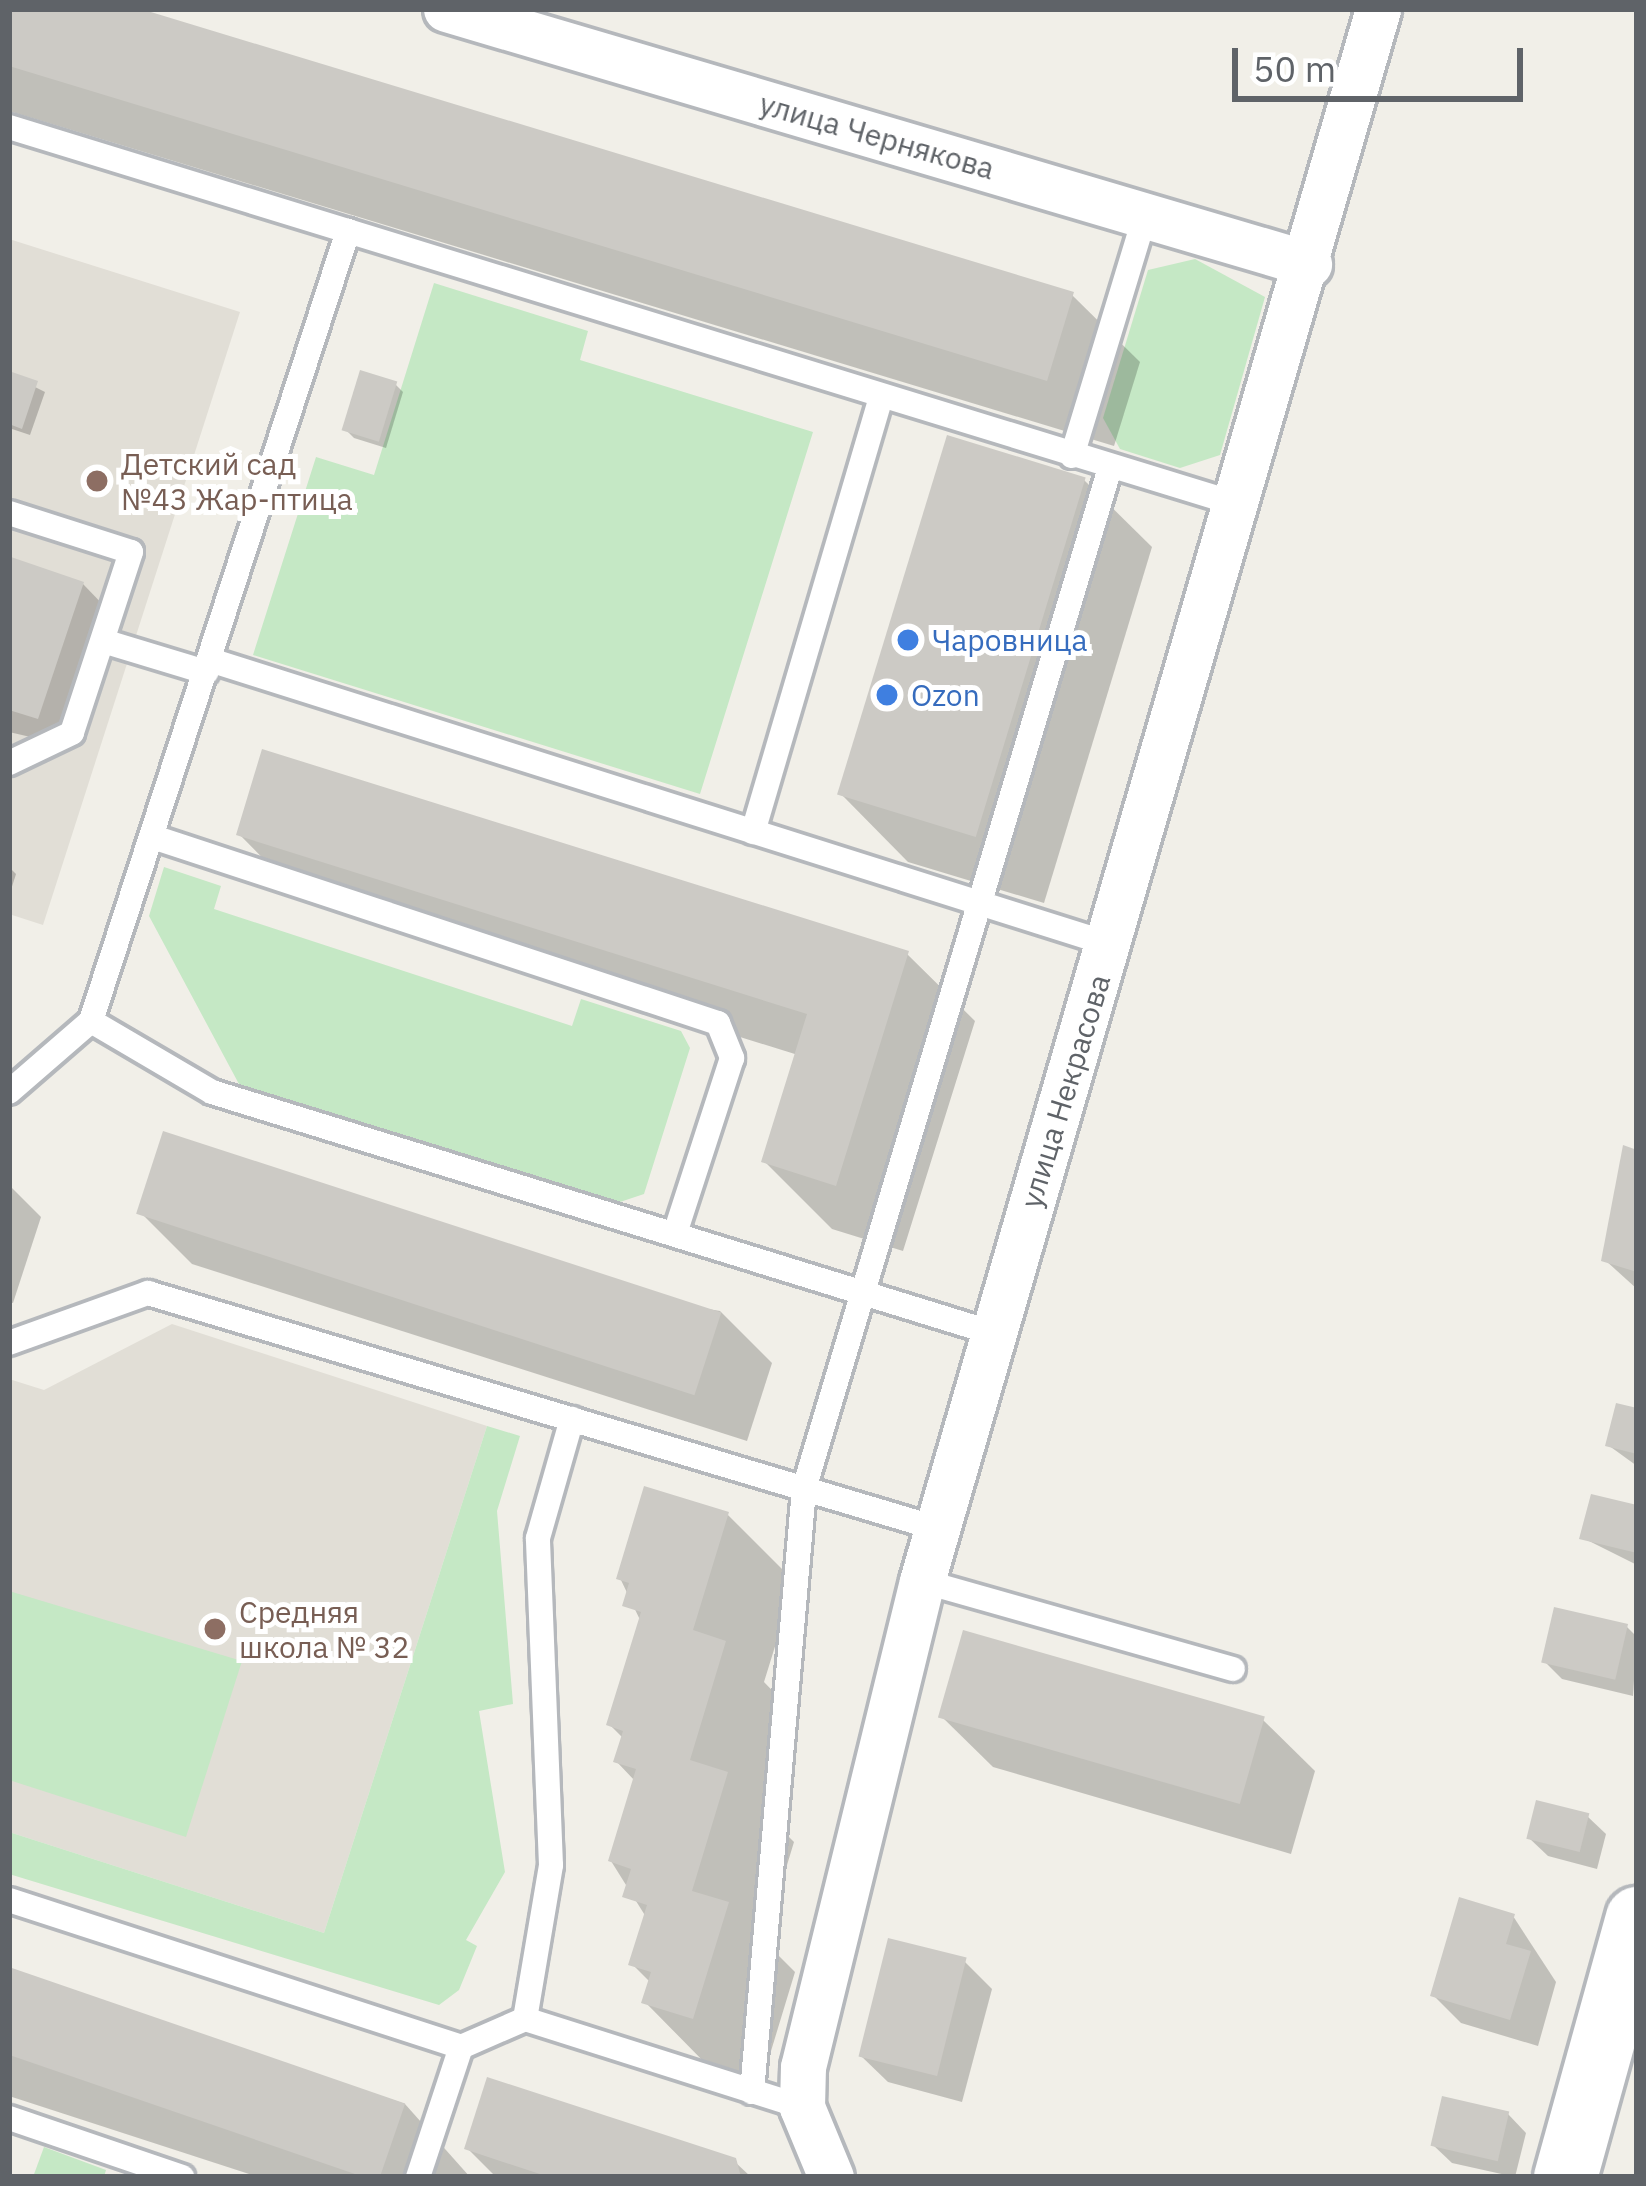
<!DOCTYPE html>
<html>
<head>
<meta charset="utf-8">
<style>
	body { margin:0 }
	#map { position:relative; width:1646px; height:2186px; overflow:hidden; background:#f1efe8; font-family:"IBM Plex Sans",sans-serif }
	div>[style] { position:absolute }
	.education>* { inset:0; background:#e1ded6 }
	.green>* { inset:0; background:#c5e8c5 }
	.shadow>* { inset:0; background:#0003 }
	.building>* { inset:0; background:#cccac5; transform-origin:0 0 }
	.roads { filter:drop-shadow(3px 0 #b5b8bc) drop-shadow(-3px 0 #b5b8bc) drop-shadow(0 3px #b5b8bc) drop-shadow(0 -3px #b5b8bc) }
	.lane>* { height:24px; margin:-12px; padding:0 12px; transform-origin:12px; border-radius:12px; background:#fff }
	.street>* { height:45px; margin:-22.5px; padding:0 22.5px; transform-origin:22.5px; border-radius:22.5px; background:#fff }
	.secondary>* { height:63px; margin:-31.5px; padding:0 31.5px; transform-origin:31.5px; border-radius:31.5px; background:#fff }
	.dots>* { width:33px; height:33px; translate:-50% -50%; box-sizing:border-box; border:6px solid #fff; border-radius:50% }
	span { translate:-50% -50%; white-space:nowrap; text-align:center; line-height:1.15; -webkit-text-stroke:10px #fff; paint-order:stroke }
	.street-label { font-size:30px; color:#5f6368 }
	.education-label { font-size:30px; color:#785e54 }
	.left { translate:0 -50%; text-align:left }
	.shop-label { font-size:30px; color:#366cbe }
	.frame { position:absolute; inset:0; border:12px solid #5f6368; pointer-events:none }
	.scale { position:absolute; left:1232px; top:48px; width:291px; height:54px; box-sizing:border-box; border:6px solid #5f6368; border-top:0; padding-left:15px; font-size:36px; line-height:42px; white-space:nowrap; color:#5f6368; -webkit-text-stroke:9px #fff; paint-order:stroke }
</style>
</head>
<body>
<div id="map">
	<div class="education">
		<i style="clip-path:polygon(9px 239px,240px 312px,43px 925px,9px 914px)"></i>
		<i style="clip-path:polygon(172px 1324px,487px 1426px,324px 1933px,9px 1832px,9px 1379px,44px 1390px)"></i>
	</div>
	<div class="green">
		<i style="clip-path:polygon(1195px 259px,1265px 297px,1220px 455px,1180px 468px,1120px 449px,1103px 418px,1148px 270px)"></i>
		<i style="clip-path:polygon(434px 283px,588px 331px,580px 360px,813px 432px,700px 794px,253px 655px,316px 457px,374px 475px)"></i>
		<i style="clip-path:polygon(164px 867px,221px 886px,214px 909px,572px 1026px,581px 999px,681px 1031px,690px 1048px,644px 1194px,620px 1202px,240px 1086px,149px 916px)"></i>
		<i style="clip-path:polygon(487px 1426px,520px 1436px,497px 1511px,513px 1704px,479px 1711px,505px 1872px,466px 1940px,477px 1946px,459px 1990px,439px 2005px,9px 1874px,9px 1832px,324px 1933px)"></i>
		<i style="clip-path:polygon(9px 1591px,242px 1661px,186px 1837px,9px 1780px)"></i>
		<i style="clip-path:polygon(44px 2147px,106px 2170px,104px 2177px,33px 2177px)"></i>
	</div>
	<div class="shadow">
		<i style="clip-path:polygon(9px 9px,131px 9px,1072px 295px,1140px 362px,1114px 446px,9px 111px)"></i>
		<i style="clip-path:polygon(9px 374px,45px 392px,30px 435px,9px 428px)"></i>
		<i style="clip-path:polygon(395px 384px,403px 392px,386px 448px,354px 438px,345px 429px)"></i>
		<i style="clip-path:polygon(1084px 480px,1152px 547px,1044px 903px,908px 862px,841px 794px)"></i>
		<i style="clip-path:polygon(13px 561px,83px 584px,110px 612px,65px 745px,9px 732px)"></i>
		<i style="clip-path:polygon(239px 834px,907px 954px,975px 1021px,903px 1251px,832px 1229px,764px 1161px,798px 1055px,306px 902px)"></i>
		<i style="clip-path:polygon(9px 867px,16px 874px,9px 896px)"></i>
		<i style="clip-path:polygon(1625px 1149px,1637px 1153px,1637px 1289px,1605px 1260px)"></i>
		<i style="clip-path:polygon(9px 1185px,41px 1217px,13px 1303px,9px 1302px)"></i>
		<i style="clip-path:polygon(141px 1213px,720px 1311px,772px 1363px,747px 1441px,192px 1264px)"></i>
		<i style="clip-path:polygon(1637px 1411px,1637px 1466px,1608px 1445px)"></i>
		<i style="clip-path:polygon(1637px 1508px,1637px 1565px,1583px 1538px)"></i>
		<i style="clip-path:polygon(727px 1514px,795px 1582px,764px 1682px,792px 1711px,762px 1810px,794px 1842px,764px 1941px,795px 1972px,761px 2084px,712px 2070px,645px 2002px,651px 1983px,632px 1964px,646px 1917px,611px 1861px,635px 1781px,616px 1761px,623px 1738px,610px 1725px,641px 1622px,620px 1578px)"></i>
		<i style="clip-path:polygon(1626px 1626px,1637px 1637px,1633px 1696px,1562px 1679px,1544px 1661px)"></i>
		<i style="clip-path:polygon(941px 1716px,1263px 1720px,1315px 1771px,1291px 1854px,993px 1767px)"></i>
		<i style="clip-path:polygon(1587px 1816px,1606px 1834px,1597px 1869px,1548px 1856px,1529px 1838px)"></i>
		<i style="clip-path:polygon(1513px 1916px,1556px 1982px,1538px 2046px,1461px 2023px,1433px 1995px)"></i>
		<i style="clip-path:polygon(964px 1961px,992px 1989px,962px 2102px,888px 2082px,860px 2055px)"></i>
		<i style="clip-path:polygon(9px 1973px,405px 2104px,470px 2177px,258px 2177px,9px 2096px)"></i>
		<i style="clip-path:polygon(1508px 2114px,1526px 2133px,1515px 2177px,1452px 2163px,1433px 2145px)"></i>
		<i style="clip-path:polygon(467px 2148px,734px 2161px,751px 2177px,496px 2177px)"></i>
	</div>
	<div class="building">
		<i style="clip-path:polygon(9px 9px,141px 9px,1074px 292px,1047px 381px,9px 66px)"></i>
		<i style="left:360px;top:370px;width:39px;height:63px;rotate:17deg"></i>
		<i style="clip-path:polygon(9px 371px,38px 381px,22px 429px,9px 424px)"></i>
		<i style="left:947px;top:435px;width:145px;height:376px;rotate:17deg"></i>
		<i style="clip-path:polygon(11px 557px,84px 582px,38px 719px,9px 710px)"></i>
		<i style="clip-path:polygon(262px 749px,909px 951px,836px 1186px,761px 1162px,807px 1014px,236px 835px)"></i>
		<i style="left:163px;top:1131px;width:587px;height:87px;rotate:18deg"></i>
		<i style="clip-path:polygon(1623px 1145px,1637px 1150px,1637px 1272px,1601px 1261px)"></i>
		<i style="clip-path:polygon(1616px 1403px,1637px 1408px,1637px 1454px,1605px 1446px)"></i>
		<i style="clip-path:polygon(644px 1486px,729px 1512px,693px 1630px,726px 1641px,690px 1760px,728px 1772px,692px 1891px,729px 1902px,693px 2019px,641px 2003px,651px 1972px,628px 1965px,647px 1905px,622px 1897px,631px 1869px,608px 1861px,636px 1769px,613px 1762px,623px 1731px,606px 1725px,641px 1612px,622px 1606px,629px 1583px,616px 1579px)"></i>
		<i style="clip-path:polygon(1591px 1494px,1637px 1505px,1637px 1553px,1579px 1539px)"></i>
		<i style="left:1554px;top:1607px;width:76px;height:57px;rotate:13deg"></i>
		<i style="left:963px;top:1630px;width:314px;height:91px;rotate:16deg"></i>
		<i style="left:1536px;top:1800px;width:55px;height:40px;rotate:14deg"></i>
		<i style="clip-path:polygon(1459px 1897px,1515px 1914px,1506px 1944px,1531px 1951px,1510px 2020px,1430px 1996px)"></i>
		<i style="left:888px;top:1938px;width:81px;height:122px;rotate:14deg"></i>
		<i style="left:9px;top:1967px;width:419px;height:83px;rotate:19deg"></i>
		<i style="clip-path:polygon(487px 2077px,736px 2158px,741px 2177px,549px 2177px,464px 2149px)"></i>
		<i style="left:1442px;top:2096px;width:69px;height:51px;rotate:13deg"></i>
	</div>
	<div class="roads">
		<div class="lane">
			<i style="left:9px;top:127px;width:1288px;rotate:17.07deg"></i>
			<i style="left:1072px;top:456px;width:251px;rotate:-73.1deg"></i>
			<i style="left:9px;top:513px;width:128px;rotate:17.7deg"></i>
			<i style="left:131px;top:552px;width:190px;rotate:108.1deg"></i>
			<i style="left:72px;top:733px;width:70px;rotate:154.5deg"></i>
			<i style="left:103px;top:641px;width:108px;rotate:16.8deg"></i>
			<i style="left:210px;top:660px;width:943px;rotate:17.53deg"></i>
			<i style="left:753px;top:832px;width:452px;rotate:-73.6deg"></i>
			<i style="left:153px;top:837px;width:595px;rotate:18.22deg"></i>
			<i style="left:718px;top:1023px;width:38px;rotate:68deg"></i>
			<i style="left:732px;top:1058px;width:184px;rotate:108deg"></i>
			<i style="left:91px;top:1021px;width:140px;rotate:30.4deg"></i>
			<i style="left:212px;top:1092px;width:817px;rotate:17.15deg"></i>
			<i style="left:9px;top:1092px;width:108px;rotate:-40.9deg"></i>
			<i style="left:91px;top:1021px;width:831px;rotate:-71.98deg"></i>
			<i style="left:9px;top:1343px;width:148px;rotate:-19.8deg"></i>
			<i style="left:148px;top:1293px;width:822px;rotate:16.61deg"></i>
			<i style="left:922px;top:1581px;width:323px;rotate:15.8deg"></i>
			<i style="left:9px;top:1900px;width:475px;rotate:18deg"></i>
			<i style="left:461px;top:2047px;width:70px;rotate:-23.6deg"></i>
			<i style="left:525px;top:2019px;width:291px;rotate:17.6deg"></i>
			<i style="left:525px;top:2019px;width:156px;rotate:-80.4deg"></i>
			<i style="left:551px;top:1865px;width:327px;rotate:-92.3deg"></i>
			<i style="left:538px;top:1538px;width:124px;rotate:-74.1deg"></i>
			<i style="left:752px;top:2092px;width:605px;rotate:-85.07deg"></i>
			<i style="left:804px;top:1489px;width:1066px;rotate:-73.32deg"></i>
			<i style="left:9px;top:2118px;width:183px;rotate:18.8deg"></i>
			<i style="left:418px;top:2177px;width:137px;rotate:-71.7deg"></i>
		</div>
		<div class="street">
			<i style="left:446px;top:9px;width:900px;rotate:16.46deg"></i>
			<i style="left:831px;top:2177px;width:76px;rotate:-112.5deg"></i>
			<i style="left:802px;top:2107px;width:40px;rotate:-88.6deg"></i>
			<i style="left:803px;top:2067px;width:500px;rotate:-76.24deg"></i>
			<i style="left:922px;top:1581px;width:1637px;rotate:-73.82deg"></i>
		</div>
		<div class="secondary">
			<i style="left:1565px;top:2177px;width:269px;rotate:-74.5deg"></i>
		</div>
	</div>
	<div class="dots">
		<i style="left:97px;top:481px;background:#8d6e63"></i>
		<i style="left:908px;top:640px;background:#3f7fe0"></i>
		<i style="left:887px;top:695px;background:#3f7fe0"></i>
		<i style="left:215px;top:1629px;background:#8d6e63"></i>
	</div>
	<div class="street-label">
		<span style="left:877px;top:136px;rotate:16deg">улица Чернякова</span>
		<span style="left:1065px;top:1091px;rotate:-73deg">улица Некрасова</span>
	</div>
	<div class="education-label">
		<span class="left" style="left:121px;top:481px">Детский сад<br>№43 Жар-птица</span>
		<span class="left" style="left:239px;top:1629px">Средняя<br>школа № 32</span>
	</div>
	<div class="shop-label">
		<span class="left" style="left:932px;top:640px">Чаровница</span>
		<span class="left" style="left:911px;top:695px">Ozon</span>
	</div>
	<div class="frame"></div>
	<div class="scale">50 m</div>
</div>
</body>
</html>
